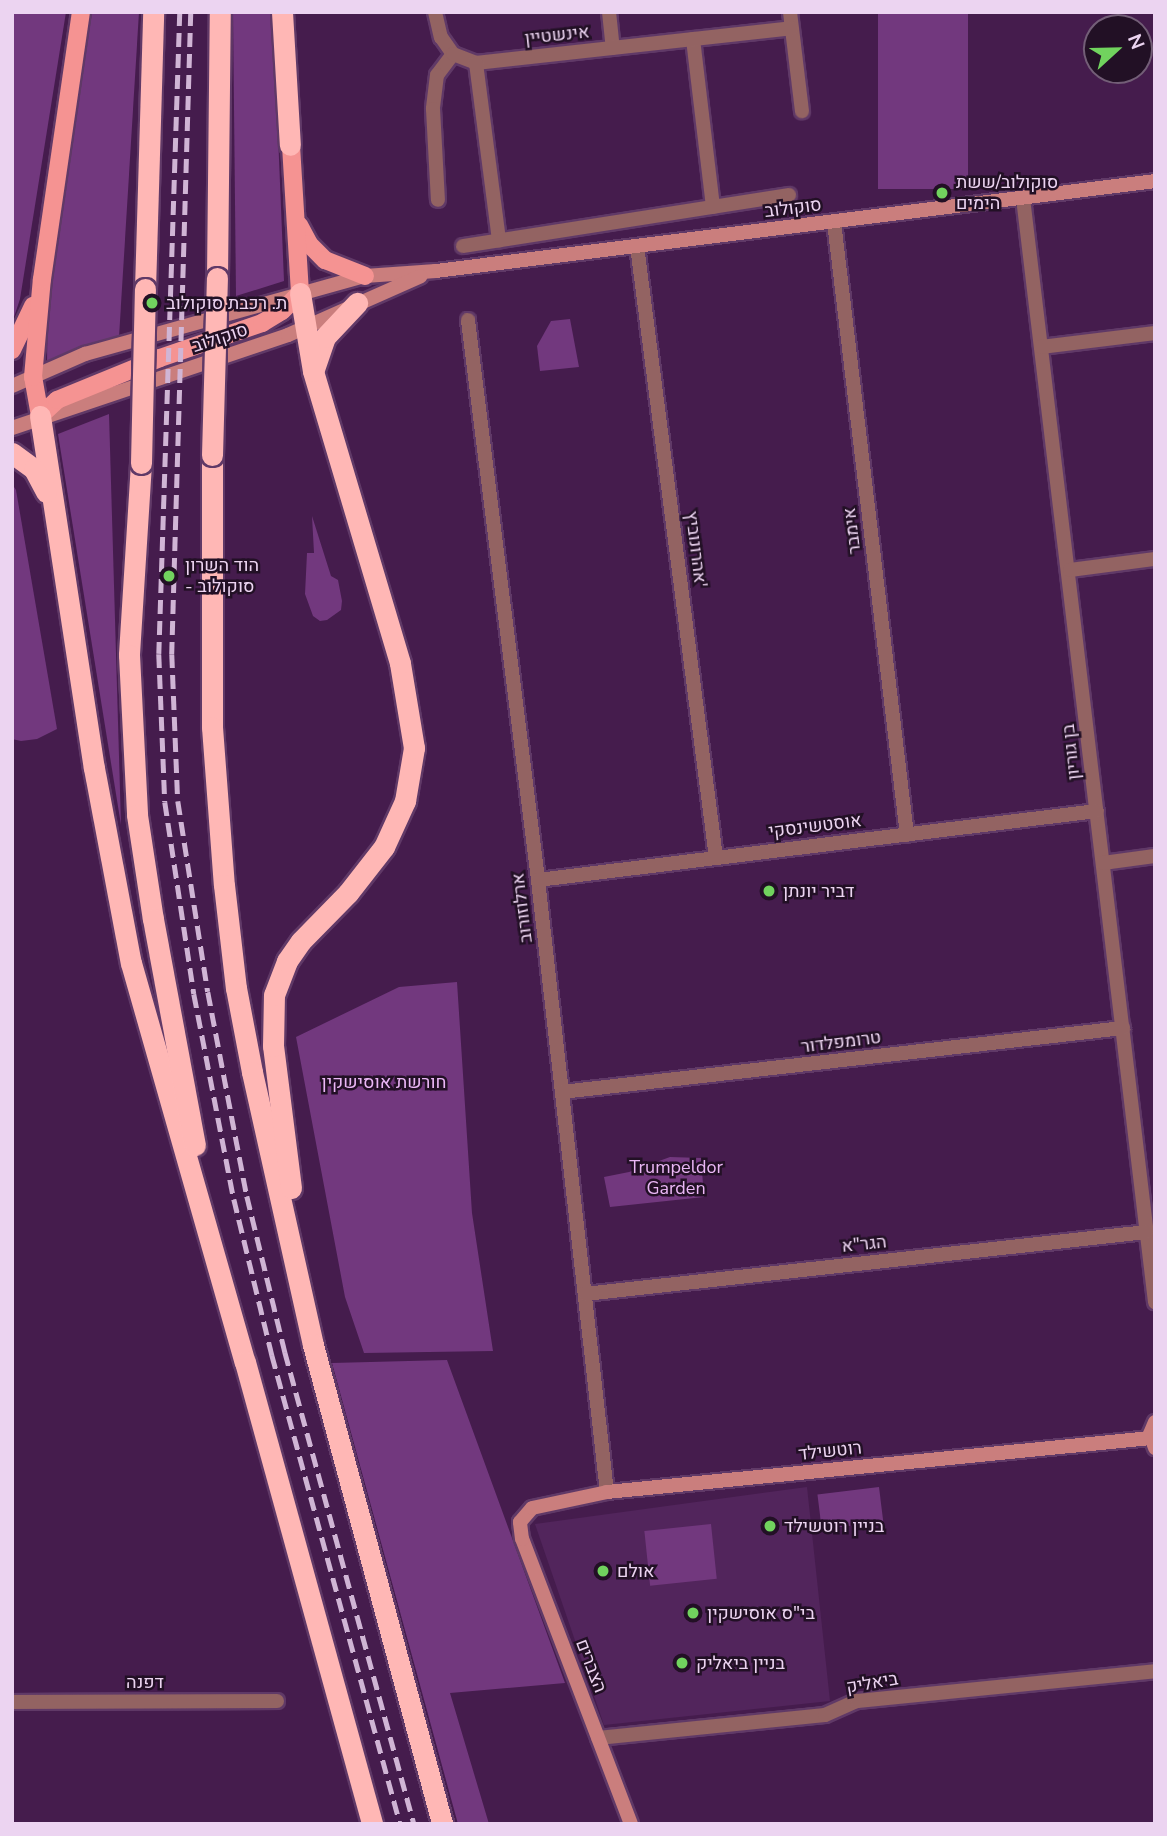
<!DOCTYPE html>
<html>
<head>
<meta charset="utf-8">
<style>
	body { margin:0 }
	#map { position:relative; width:1167px; height:1836px; overflow:hidden; background:#451c4d; font-family:"Nunito Sans",Heebo,sans-serif }
	div>[style] { position:absolute }
	.built>* { inset:0; background:#52255c }
	.green>* { inset:0; background:#72387e; transform-origin:0 0 }
	.roads { filter:drop-shadow(2px 0 #603967) drop-shadow(-2px 0 #603967) drop-shadow(0 2px #603967) drop-shadow(0 -2px #603967) }
	.street>* { height:14px; margin:-7px; padding:0 7px; transform-origin:7px; border-radius:7px; background:#936362 }
	.secondary>* { height:14px; margin:-7px; padding:0 7px; transform-origin:7px; border-radius:7px; background:#ca7e7d }
	.primary>* { height:18px; margin:-9px; padding:0 9px; transform-origin:9px; border-radius:9px; background:#f59392 }
	.highway>* { height:21px; margin:-10.5px; padding:0 10.5px; transform-origin:10.5px; border-radius:10.5px; background:#ffb7b5 }
	.rail>* { height:4.5px; margin-top:-2.25px; transform-origin:0; background:repeating-linear-gradient(90deg,#d0b5d5 0 14px,transparent 0 21px) }
	.bridges { filter:drop-shadow(2px 0 #603967) drop-shadow(-2px 0 #603967) drop-shadow(0 2px #603967) drop-shadow(0 -2px #603967) }
	.highway-bridge>* { height:21px; margin:-10.5px; padding:0 10.5px; transform-origin:10.5px; border-radius:10.5px; background:#ffb7b5 }
	.dots>* { width:19px; height:19px; translate:-50% -50%; box-sizing:border-box; border:4px solid #221025; border-radius:50% }
	span { translate:-50% -50%; white-space:nowrap; text-align:center; line-height:1.15; -webkit-text-stroke:5px #221025; paint-order:stroke }
	.street-label { font-size:18px; color:#ecd4f1 }
	.poi-label { font-size:18px; color:#ecd4f1 }
	.left { translate:0 -50%; text-align:left }
	.park-label { font-size:18px; color:#ebb7f6 }
	.frame { position:absolute; inset:0; border:14px solid #ecd4f1; pointer-events:none }
	.north { position:absolute; left:1083px; top:14px; width:70px; height:70px; box-sizing:border-box; background:#221025; border:2px solid #735e77; border-radius:50%; rotate:68deg; font-size:19px; font-weight:700; line-height:28px; text-align:center; color:#ecd4f1 }
	.north::after { content:''; display:block; margin:auto; width:24px; height:32px; background:#71d35e; clip-path:polygon(50% 0,100% 100%,50% 72%,0 100%) }
</style>
</head>
<body>
<div id="map">
	<div class="built">
		<i style="clip-path:polygon(807px 1487px,830px 1701px,604px 1725px,535px 1524px)"></i>
	</div>
	<div class="green">
		<i style="clip-path:polygon(12px 12px,66px 12px,20px 299px,12px 323px)"></i>
		<i style="clip-path:polygon(92px 12px,139px 12px,119px 337px,47px 363px,48px 285px)"></i>
		<i style="clip-path:polygon(233px 12px,273px 12px,284px 281px,236px 296px)"></i>
		<i style="left:878px;top:12px;width:90px;height:177px"></i>
		<i style="clip-path:polygon(570px 319px,579px 367px,540px 371px,537px 346px,551px 321px)"></i>
		<i style="clip-path:polygon(109px 414px,121px 825px,58px 434px)"></i>
		<i style="clip-path:polygon(12px 484px,16px 490px,57px 729px,37px 739px,21px 741px,12px 739px)"></i>
		<i style="clip-path:polygon(312px 516px,331px 576px,338px 580px,342px 601px,341px 610px,327px 620px,320px 621px,313px 616px,305px 594px,307px 553px,314px 553px)"></i>
		<i style="clip-path:polygon(457px 982px,472px 1213px,493px 1351px,364px 1353px,345px 1297px,296px 1037px,399px 987px)"></i>
		<i style="clip-path:polygon(670px 1157px,701px 1158px,704px 1197px,610px 1207px,604px 1177px,629px 1172px)"></i>
		<i style="clip-path:polygon(447px 1360px,565px 1683px,450px 1693px,489px 1824px,458px 1824px,332px 1363px)"></i>
		<i style="left:879px;top:1487px;width:35px;height:62px;rotate:83deg"></i>
		<i style="left:711px;top:1524px;width:55px;height:67px;rotate:84deg"></i>
	</div>
	<div class="roads">
		<div class="street">
			<i style="left:435px;top:12px;width:26px;rotate:77deg"></i>
			<i style="left:441px;top:37px;width:21px;rotate:55deg"></i>
			<i style="left:453px;top:54px;width:26px;rotate:127deg"></i>
			<i style="left:437px;top:75px;width:34px;rotate:97deg"></i>
			<i style="left:433px;top:109px;width:91px;rotate:86.9deg"></i>
			<i style="left:609px;top:12px;width:36px;rotate:84deg"></i>
			<i style="left:790px;top:12px;width:100px;rotate:83.1deg"></i>
			<i style="left:693px;top:39px;width:169px;rotate:83.2deg"></i>
			<i style="left:453px;top:54px;width:25px;rotate:21deg"></i>
			<i style="left:476px;top:63px;width:317px;rotate:-6.3deg"></i>
			<i style="left:476px;top:63px;width:179px;rotate:82.6deg"></i>
			<i style="left:1023px;top:198px;width:1112px;rotate:83.18deg"></i>
			<i style="left:834px;top:222px;width:617px;rotate:83.21deg"></i>
			<i style="left:463px;top:246px;width:330px;rotate:-8.9deg"></i>
			<i style="left:637px;top:246px;width:617px;rotate:82.64deg"></i>
			<i style="left:468px;top:320px;width:564px;rotate:82.87deg"></i>
			<i style="left:538px;top:880px;width:616px;rotate:83.57deg"></i>
			<i style="left:1041px;top:347px;width:115px;rotate:-7deg"></i>
			<i style="left:1070px;top:570px;width:86px;rotate:-7.4deg"></i>
			<i style="left:1103px;top:863px;width:52px;rotate:-7.7deg"></i>
			<i style="left:538px;top:880px;width:563px;rotate:-7.04deg"></i>
			<i style="left:562px;top:1092px;width:565px;rotate:-6.51deg"></i>
			<i style="left:585px;top:1294px;width:565px;rotate:-6.3deg"></i>
			<i style="left:12px;top:1702px;width:265px;rotate:-0.2deg"></i>
			<i style="left:598px;top:1738px;width:228px;rotate:-5.8deg"></i>
			<i style="left:825px;top:1715px;width:35px;rotate:-24deg"></i>
			<i style="left:857px;top:1701px;width:300px;rotate:-5.7deg"></i>
		</div>
		<div class="secondary">
			<i style="left:12px;top:386px;width:80px;rotate:-23.7deg"></i>
			<i style="left:85px;top:354px;width:291px;rotate:-15.6deg"></i>
			<i style="left:365px;top:276px;width:71px;rotate:-4deg"></i>
			<i style="left:436px;top:271px;width:725px;rotate:-7.13deg"></i>
			<i style="left:12px;top:428px;width:291px;rotate:-18.6deg"></i>
			<i style="left:288px;top:335px;width:145px;rotate:-23.9deg"></i>
			<i style="left:1155px;top:1422px;width:13px;rotate:113deg"></i>
			<i style="left:1150px;top:1434px;width:15px;rotate:70deg"></i>
			<i style="left:631px;top:1824px;width:305px;rotate:-110.9deg"></i>
			<i style="left:522px;top:1539px;width:17px;rotate:-97deg"></i>
			<i style="left:520px;top:1522px;width:18px;rotate:-49deg"></i>
			<i style="left:532px;top:1508px;width:77px;rotate:-12deg"></i>
			<i style="left:607px;top:1492px;width:547px;rotate:-5.67deg"></i>
		</div>
		<div class="primary">
			<i style="left:299px;top:225px;width:21px;rotate:62deg"></i>
			<i style="left:309px;top:244px;width:23px;rotate:45deg"></i>
			<i style="left:325px;top:260px;width:43px;rotate:21.8deg"></i>
			<i style="left:12px;top:350px;width:49px;rotate:-64.5deg"></i>
			<i style="left:40px;top:416px;width:23px;rotate:-43deg"></i>
			<i style="left:57px;top:400px;width:111px;rotate:-22.2deg"></i>
			<i style="left:160px;top:358px;width:108px;rotate:-18.9deg"></i>
			<i style="left:262px;top:323px;width:23px;rotate:-31deg"></i>
			<i style="left:282px;top:311px;width:25px;rotate:-45deg"></i>
			<i style="left:300px;top:293px;width:162px;rotate:-93.5deg"></i>
			<i style="left:40px;top:416px;width:40px;rotate:-100deg"></i>
			<i style="left:33px;top:377px;width:98px;rotate:-84.8deg"></i>
			<i style="left:42px;top:279px;width:270px;rotate:-81.7deg"></i>
		</div>
		<div class="highway">
			<i style="left:282px;top:12px;width:133px;rotate:86.6deg"></i>
			<i style="left:217px;top:278px;width:266px;rotate:-89.4deg"></i>
			<i style="left:145px;top:289px;width:277px;rotate:-88.3deg"></i>
			<i style="left:314px;top:369px;width:34px;rotate:-71deg"></i>
			<i style="left:325px;top:337px;width:47px;rotate:-46.7deg"></i>
			<i style="left:40px;top:416px;width:356px;rotate:81.3deg"></i>
			<i style="left:94px;top:768px;width:198px;rotate:79.3deg"></i>
			<i style="left:131px;top:963px;width:415px;rotate:74.1deg"></i>
			<i style="left:245px;top:1362px;width:479px;rotate:74.6deg"></i>
			<i style="left:12px;top:453px;width:27px;rotate:36deg"></i>
			<i style="left:34px;top:469px;width:26px;rotate:62deg"></i>
			<i style="left:212px;top:455px;width:272px;rotate:90deg"></i>
			<i style="left:212px;top:727px;width:158px;rotate:85.7deg"></i>
			<i style="left:224px;top:885px;width:104px;rotate:83.4deg"></i>
			<i style="left:236px;top:988px;width:86px;rotate:79.2deg"></i>
			<i style="left:252px;top:1072px;width:280px;rotate:77.4deg"></i>
			<i style="left:313px;top:1345px;width:496px;rotate:74.9deg"></i>
			<i style="left:141px;top:463px;width:192px;rotate:93.6deg"></i>
			<i style="left:129px;top:655px;width:160px;rotate:87.1deg"></i>
			<i style="left:137px;top:815px;width:105px;rotate:81.3deg"></i>
			<i style="left:153px;top:919px;width:230px;rotate:79.5deg"></i>
			<i style="left:291px;top:1188px;width:143px;rotate:-97.2deg"></i>
			<i style="left:273px;top:1046px;width:51px;rotate:-88.9deg"></i>
			<i style="left:274px;top:995px;width:36px;rotate:-69deg"></i>
			<i style="left:287px;top:961px;width:24px;rotate:-55deg"></i>
			<i style="left:301px;top:941px;width:67px;rotate:-45.6deg"></i>
			<i style="left:348px;top:893px;width:58px;rotate:-52deg"></i>
			<i style="left:384px;top:847px;width:51px;rotate:-65.5deg"></i>
			<i style="left:405px;top:801px;width:54px;rotate:-80.4deg"></i>
			<i style="left:414px;top:748px;width:86px;rotate:-99.4deg"></i>
			<i style="left:400px;top:663px;width:305px;rotate:-106.6deg"></i>
			<i style="left:313px;top:371px;width:79px;rotate:-99.5deg"></i>
		</div>
	</div>
	<div class="rail">
		<i style="left:180px;top:12px;width:642px;rotate:91.87deg"></i>
		<i style="left:159px;top:654px;width:148px;rotate:87.7deg"></i>
		<i style="left:165px;top:802px;width:194px;rotate:81.4deg"></i>
		<i style="left:194px;top:994px;width:209px;rotate:79deg"></i>
		<i style="left:234px;top:1199px;width:161px;rotate:76.3deg"></i>
		<i style="left:272px;top:1355px;width:486px;rotate:74.7deg"></i>
		<i style="left:191px;top:12px;width:642px;rotate:91.7deg"></i>
		<i style="left:172px;top:654px;width:147px;rotate:87.7deg"></i>
		<i style="left:178px;top:801px;width:193px;rotate:81.1deg"></i>
		<i style="left:208px;top:992px;width:208px;rotate:79.2deg"></i>
		<i style="left:247px;top:1196px;width:161px;rotate:76.3deg"></i>
		<i style="left:285px;top:1352px;width:489px;rotate:74.7deg"></i>
	</div>
	<div class="bridges">
		<div class="highway-bridge">
			<i style="left:212px;top:455px;width:177px;rotate:-88.4deg"></i>
			<i style="left:141px;top:463px;width:174px;rotate:-88.7deg"></i>
		</div>
	</div>
	<div class="dots">
		<i style="left:942px;top:193px;background:#71d35e"></i>
		<i style="left:152px;top:303px;background:#71d35e"></i>
		<i style="left:169px;top:576px;background:#71d35e"></i>
		<i style="left:769px;top:891px;background:#71d35e"></i>
		<i style="left:770px;top:1526px;background:#71d35e"></i>
		<i style="left:603px;top:1571px;background:#71d35e"></i>
		<i style="left:693px;top:1613px;background:#71d35e"></i>
		<i style="left:682px;top:1663px;background:#71d35e"></i>
	</div>
	<div class="street-label">
		<span style="left:557px;top:35px;rotate:-6deg">אינשטיין</span>
		<span style="left:793px;top:208px;rotate:-7deg">סוקולוב</span>
		<span style="left:220px;top:338px;rotate:-18deg">סוקולוב</span>
		<span style="left:852px;top:531px;rotate:-97deg">אימבר</span>
		<span style="left:696px;top:549px;rotate:83deg">אהרונוביץ'</span>
		<span style="left:1071px;top:752px;rotate:-96deg">בן גוריון</span>
		<span style="left:815px;top:826px;rotate:-7deg">אוסטשינסקי</span>
		<span style="left:522px;top:908px;rotate:-97deg">ארלוזורוב</span>
		<span style="left:841px;top:1042px;rotate:-7deg">טרומפלדור</span>
		<span style="left:864px;top:1244px;rotate:-6deg">הגר"א</span>
		<span style="left:830px;top:1451px;rotate:-6deg">רוטשילד</span>
		<span style="left:591px;top:1666px;rotate:69deg">הצברים</span>
		<span style="left:145px;top:1682px">דפנה</span>
		<span style="left:872px;top:1683px;rotate:-10deg">ביאליק</span>
	</div>
	<div class="poi-label">
		<span class="left" style="left:956px;top:193px">סוקולוב/ששת<br>הימים</span>
		<span class="left" style="left:166px;top:303px">ת. רכבת סוקולוב</span>
		<span class="left" style="left:185px;top:576px">הוד השרון<br>- סוקולוב</span>
		<span class="left" style="left:783px;top:891px">דביר יונתן</span>
		<span class="left" style="left:784px;top:1526px">בניין רוטשילד</span>
		<span class="left" style="left:617px;top:1571px">אולם</span>
		<span class="left" style="left:707px;top:1613px">בי"ס אוסישקין</span>
		<span class="left" style="left:696px;top:1663px">בניין ביאליק</span>
	</div>
	<div class="park-label">
		<span style="left:384px;top:1082px">חורשת אוסישקין</span>
		<span style="left:676px;top:1178px">Trumpeldor<br>Garden</span>
	</div>
	<div class="frame"></div>
	<div class="north">N</div>
</div>
</body>
</html>
